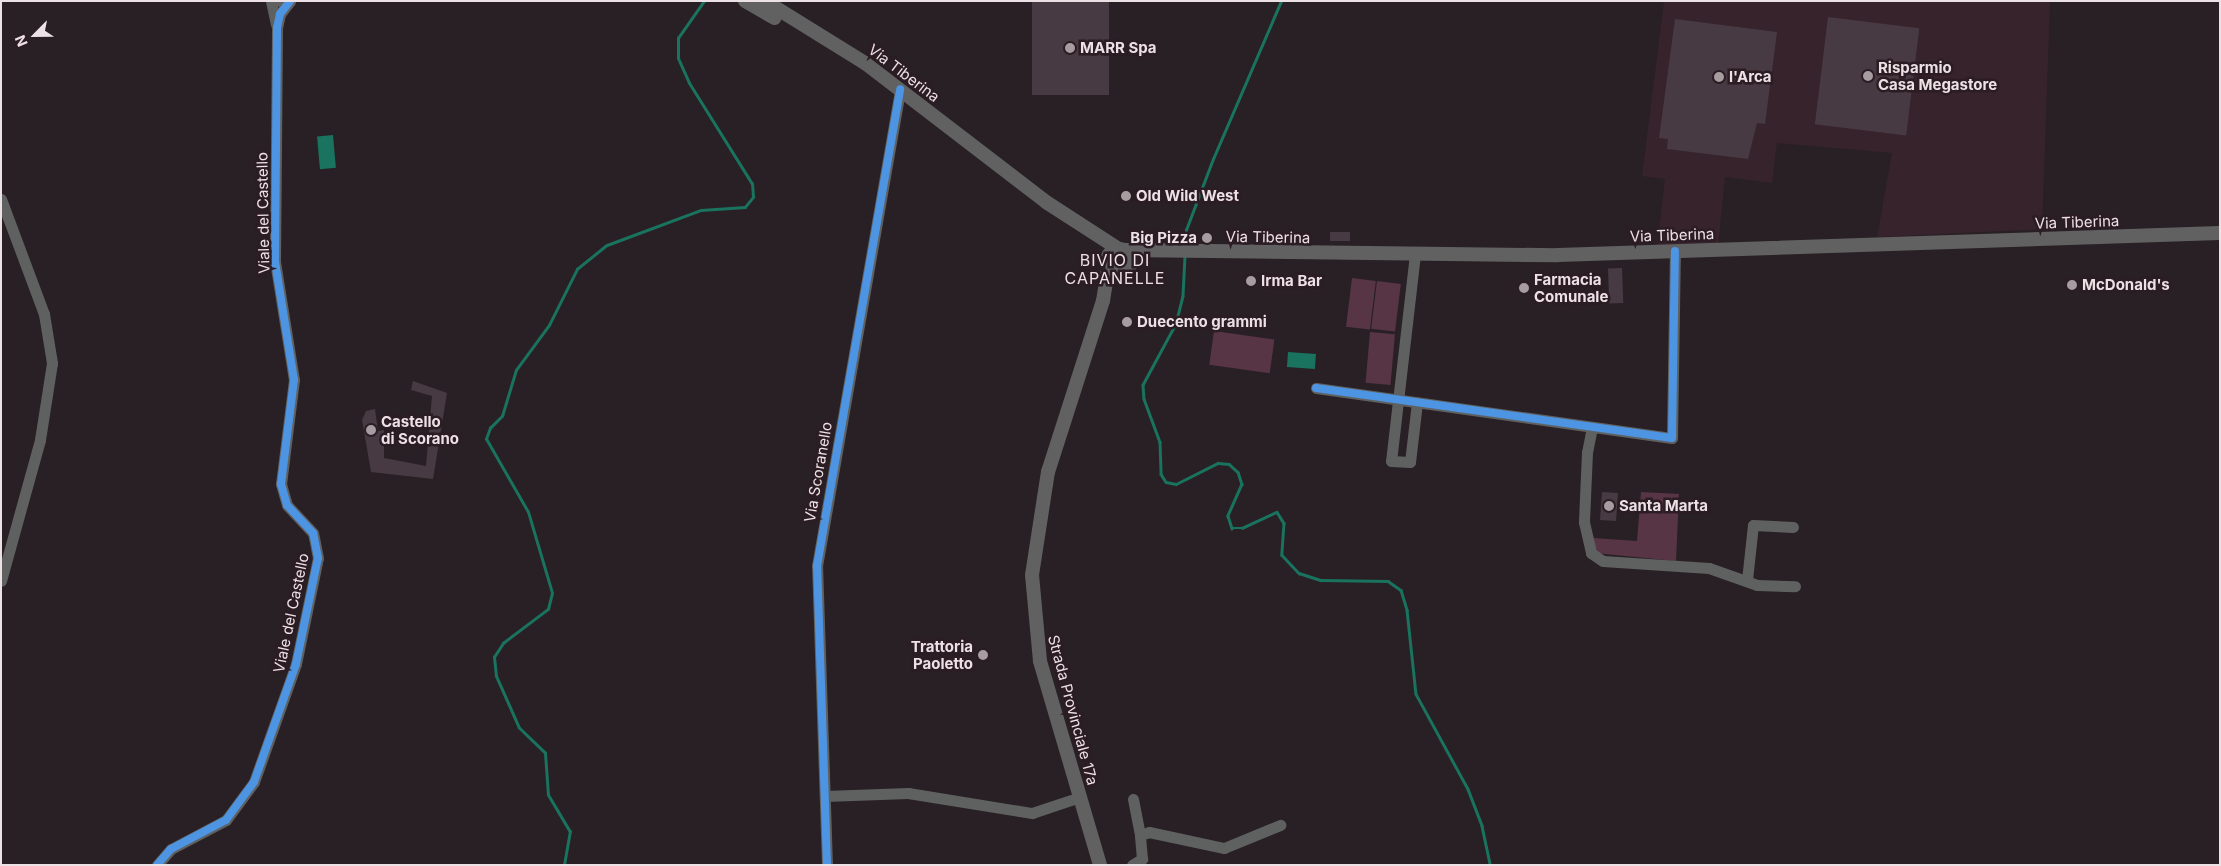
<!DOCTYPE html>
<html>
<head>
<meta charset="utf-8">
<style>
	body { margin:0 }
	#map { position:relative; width:2221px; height:866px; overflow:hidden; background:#282024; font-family:Inter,sans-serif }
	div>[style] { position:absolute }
	.built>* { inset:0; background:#37232c }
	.green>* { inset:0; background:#583545; transform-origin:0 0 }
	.water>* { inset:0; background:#19735e; transform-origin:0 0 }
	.stream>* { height:2.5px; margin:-1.25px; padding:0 1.25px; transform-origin:1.25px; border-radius:1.25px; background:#19735e }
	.building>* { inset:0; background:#483a42; transform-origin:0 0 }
	.minor>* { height:11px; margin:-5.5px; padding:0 5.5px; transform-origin:5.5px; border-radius:5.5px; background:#5f6160 }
	.major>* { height:14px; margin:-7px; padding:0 7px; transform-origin:7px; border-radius:7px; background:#616161 }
	.major>.ring { margin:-7px; padding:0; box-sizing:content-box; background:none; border:14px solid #616161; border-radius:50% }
	.cycleway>* { height:8px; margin:-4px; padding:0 4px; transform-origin:4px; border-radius:4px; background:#4d94e3 }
	.dots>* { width:14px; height:14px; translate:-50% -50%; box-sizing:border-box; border:2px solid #2c1c23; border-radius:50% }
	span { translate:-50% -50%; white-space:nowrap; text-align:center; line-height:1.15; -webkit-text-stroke:5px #2c1c23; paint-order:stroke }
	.poi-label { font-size:15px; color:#ece1e5; font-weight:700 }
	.left { translate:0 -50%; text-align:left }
	.right { translate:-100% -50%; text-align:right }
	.street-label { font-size:15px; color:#ece1e5 }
	.neighbourhood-label { font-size:16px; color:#ece1e5; letter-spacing:1px }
	.frame { position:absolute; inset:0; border:2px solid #ece1e5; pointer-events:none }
	.north { position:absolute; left:10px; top:10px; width:50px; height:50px; -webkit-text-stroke:4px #2c1c23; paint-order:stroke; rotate:247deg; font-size:14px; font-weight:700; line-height:20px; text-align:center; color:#ece1e5 }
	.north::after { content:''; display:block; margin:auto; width:18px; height:22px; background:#ece1e5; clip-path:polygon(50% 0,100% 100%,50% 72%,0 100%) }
</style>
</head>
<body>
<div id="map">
	<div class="built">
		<i style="clip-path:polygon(1664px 1px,2050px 1px,2042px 229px,1877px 237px,1892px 153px,1777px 143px,1772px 183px,1725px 177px,1718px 246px,1657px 246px,1665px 179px,1642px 176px)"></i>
	</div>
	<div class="green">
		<i style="left:1352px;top:278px;width:24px;height:49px;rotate:7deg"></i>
		<i style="left:1377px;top:281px;width:24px;height:48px;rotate:7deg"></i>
		<i style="left:1214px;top:331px;width:61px;height:34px;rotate:8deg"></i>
		<i style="left:1370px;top:332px;width:25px;height:51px;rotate:5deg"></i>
		<i style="clip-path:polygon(1641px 492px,1679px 494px,1676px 561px,1595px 553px,1593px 538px,1637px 541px)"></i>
	</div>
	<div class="water">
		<i style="left:333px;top:135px;width:33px;height:16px;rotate:85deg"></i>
		<i style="left:1288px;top:352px;width:28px;height:15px;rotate:4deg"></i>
	</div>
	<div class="stream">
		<i style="left:1186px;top:246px;width:16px;rotate:-90deg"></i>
		<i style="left:1186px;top:230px;width:76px;rotate:-69.2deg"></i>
		<i style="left:1213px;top:159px;width:172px;rotate:-66.7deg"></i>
		<i style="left:1185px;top:256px;width:40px;rotate:92.9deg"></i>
		<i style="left:1183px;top:296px;width:29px;rotate:104deg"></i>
		<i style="left:1176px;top:324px;width:69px;rotate:118.4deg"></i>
		<i style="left:1143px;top:385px;width:14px;rotate:86deg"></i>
		<i style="left:1144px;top:399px;width:46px;rotate:69.6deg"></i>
		<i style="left:1160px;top:442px;width:32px;rotate:88deg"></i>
		<i style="left:1161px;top:474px;width:9px;rotate:58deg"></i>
		<i style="left:1166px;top:482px;width:10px;rotate:11deg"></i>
		<i style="left:1176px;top:484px;width:47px;rotate:-26.6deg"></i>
		<i style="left:1218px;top:463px;width:11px;rotate:5deg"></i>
		<i style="left:1229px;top:464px;width:12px;rotate:42deg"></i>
		<i style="left:1238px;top:472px;width:13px;rotate:72deg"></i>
		<i style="left:1242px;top:484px;width:35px;rotate:114deg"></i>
		<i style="left:1228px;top:516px;width:13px;rotate:72deg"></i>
		<i style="left:1232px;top:528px;width:10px"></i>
		<i style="left:1242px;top:528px;width:38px;rotate:-25deg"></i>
		<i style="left:1277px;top:512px;width:13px;rotate:58deg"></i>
		<i style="left:1284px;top:523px;width:32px;rotate:94deg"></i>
		<i style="left:1282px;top:555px;width:25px;rotate:47deg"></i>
		<i style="left:1299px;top:573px;width:23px;rotate:18deg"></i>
		<i style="left:1321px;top:580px;width:67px;rotate:0.9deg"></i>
		<i style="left:1388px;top:581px;width:16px;rotate:35deg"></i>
		<i style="left:1401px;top:590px;width:21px;rotate:73deg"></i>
		<i style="left:1407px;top:610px;width:84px;rotate:83.9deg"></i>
		<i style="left:1416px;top:694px;width:108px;rotate:61.3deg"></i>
		<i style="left:1468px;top:789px;width:40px;rotate:69deg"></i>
		<i style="left:1482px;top:826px;width:40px;rotate:78deg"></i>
		<i style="left:564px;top:865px;width:34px;rotate:-80deg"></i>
		<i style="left:570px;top:832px;width:43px;rotate:-120.7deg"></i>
		<i style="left:548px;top:795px;width:42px;rotate:-94.1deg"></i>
		<i style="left:545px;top:753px;width:36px;rotate:-136deg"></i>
		<i style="left:519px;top:728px;width:57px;rotate:-113.9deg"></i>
		<i style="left:496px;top:676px;width:19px;rotate:-96deg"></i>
		<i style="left:494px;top:657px;width:17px;rotate:-57deg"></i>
		<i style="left:503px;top:643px;width:56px;rotate:-37.1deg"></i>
		<i style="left:548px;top:609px;width:16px;rotate:-76deg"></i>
		<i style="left:552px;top:593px;width:84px;rotate:-106.5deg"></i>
		<i style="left:528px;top:512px;width:84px;rotate:-119.9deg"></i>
		<i style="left:486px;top:439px;width:12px;rotate:-70deg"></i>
		<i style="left:490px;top:428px;width:17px;rotate:-45deg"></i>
		<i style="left:502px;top:416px;width:48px;rotate:-73.1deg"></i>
		<i style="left:516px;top:370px;width:56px;rotate:-53.7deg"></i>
		<i style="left:549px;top:325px;width:63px;rotate:-63.4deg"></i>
		<i style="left:577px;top:269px;width:38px;rotate:-39deg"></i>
		<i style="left:607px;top:245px;width:100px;rotate:-20.4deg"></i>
		<i style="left:701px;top:210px;width:44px;rotate:-3.9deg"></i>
		<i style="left:745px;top:207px;width:13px;rotate:-51deg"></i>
		<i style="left:753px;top:197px;width:13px;rotate:-94deg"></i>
		<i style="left:752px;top:184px;width:119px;rotate:-122deg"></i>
		<i style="left:689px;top:83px;width:27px;rotate:-114deg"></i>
		<i style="left:678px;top:58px;width:20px;rotate:-90deg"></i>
		<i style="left:678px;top:38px;width:45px;rotate:-54.9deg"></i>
	</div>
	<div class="building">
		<i style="left:1032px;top:1px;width:77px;height:94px"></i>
		<i style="left:1828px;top:17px;width:92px;height:108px;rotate:7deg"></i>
		<i style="clip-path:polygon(1675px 19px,1777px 32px,1765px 124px,1757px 123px,1748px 159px,1667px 149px,1668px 139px,1659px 138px)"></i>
		<i style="left:1330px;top:232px;width:20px;height:9px"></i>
		<i style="left:1622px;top:268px;width:35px;height:14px;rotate:88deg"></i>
		<i style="clip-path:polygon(413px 381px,447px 393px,433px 479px,371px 472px,362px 420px,366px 411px,375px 409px,378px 431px,384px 430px,384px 458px,426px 466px,432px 396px,411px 390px)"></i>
		<i style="left:1602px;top:492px;width:16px;height:28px;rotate:4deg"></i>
	</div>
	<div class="minor">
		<i style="left:271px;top:1px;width:24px;rotate:78deg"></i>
		<i style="left:1px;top:199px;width:123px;rotate:69.5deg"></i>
		<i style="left:44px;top:314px;width:50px;rotate:80.7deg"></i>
		<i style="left:52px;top:363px;width:78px;rotate:98.9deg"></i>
		<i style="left:40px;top:440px;width:146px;rotate:105.5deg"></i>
		<i style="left:1415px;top:254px;width:208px;rotate:96.6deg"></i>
		<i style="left:1391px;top:461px;width:19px;rotate:3deg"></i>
		<i style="left:1410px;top:462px;width:60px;rotate:-83.3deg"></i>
		<i style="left:1316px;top:388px;width:359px;rotate:8deg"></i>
		<i style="left:1672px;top:438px;width:187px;rotate:-89.1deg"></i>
		<i style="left:1592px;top:427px;width:25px;rotate:101deg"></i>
		<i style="left:1587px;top:452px;width:70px;rotate:92.5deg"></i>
		<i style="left:1584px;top:522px;width:32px;rotate:77deg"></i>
		<i style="left:1591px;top:553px;width:14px;rotate:34deg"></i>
		<i style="left:1603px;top:561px;width:106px;rotate:3.8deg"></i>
		<i style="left:1709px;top:568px;width:51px;rotate:19.5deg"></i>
		<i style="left:1757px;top:585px;width:38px;rotate:2deg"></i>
		<i style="left:1747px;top:580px;width:55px;rotate:-83.8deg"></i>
		<i style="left:1753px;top:525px;width:40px;rotate:2.9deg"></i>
		<i style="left:825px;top:796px;width:83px;rotate:-2.1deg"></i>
		<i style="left:908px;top:793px;width:126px;rotate:9.2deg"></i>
		<i style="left:1032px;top:813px;width:51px;rotate:-18.4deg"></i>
		<i style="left:1133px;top:799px;width:37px;rotate:79deg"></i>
		<i style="left:157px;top:865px;width:21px;rotate:-49deg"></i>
		<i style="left:171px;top:849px;width:62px;rotate:-27.8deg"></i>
		<i style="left:226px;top:820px;width:47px;rotate:-53.6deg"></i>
		<i style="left:254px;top:782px;width:125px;rotate:-70.4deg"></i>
		<i style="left:296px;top:664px;width:108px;rotate:-78.3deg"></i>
		<i style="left:318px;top:558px;width:25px;rotate:-101deg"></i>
		<i style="left:313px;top:533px;width:38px;rotate:-133deg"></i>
		<i style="left:287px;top:505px;width:22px;rotate:-106deg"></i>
		<i style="left:281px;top:484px;width:105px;rotate:-82.9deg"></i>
		<i style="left:294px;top:380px;width:121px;rotate:-99.1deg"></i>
		<i style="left:275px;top:261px;width:233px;rotate:-89.5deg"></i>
		<i style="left:277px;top:28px;width:14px;rotate:-78deg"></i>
		<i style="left:280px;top:14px;width:16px;rotate:-52deg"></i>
		<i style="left:827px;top:865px;width:299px;rotate:-91.9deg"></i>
		<i style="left:817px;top:566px;width:484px;rotate:-80.1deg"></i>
		<i style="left:1132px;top:865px;width:12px;rotate:-31deg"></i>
		<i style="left:1142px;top:859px;width:24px;rotate:-95deg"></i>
		<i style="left:1140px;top:835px;width:9px;rotate:-18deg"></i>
		<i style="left:1149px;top:832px;width:77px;rotate:12deg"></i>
		<i style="left:1224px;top:848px;width:61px;rotate:-22.3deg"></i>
	</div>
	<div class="major">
		<i style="left:283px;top:1px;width:6px"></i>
		<i style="left:745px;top:1px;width:34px;rotate:30deg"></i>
		<i style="left:765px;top:1px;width:118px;rotate:31.8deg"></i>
		<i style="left:865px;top:63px;width:228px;rotate:37.5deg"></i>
		<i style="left:1046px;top:202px;width:85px;rotate:32.9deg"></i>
		<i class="ring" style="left:1107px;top:249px;width:10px;height:10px"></i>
		<i style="left:1125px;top:250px;width:433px;rotate:0.7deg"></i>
		<i style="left:1558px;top:255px;width:662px;rotate:-1.9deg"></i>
		<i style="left:1100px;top:865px;width:213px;rotate:-106.4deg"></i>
		<i style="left:1040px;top:661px;width:86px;rotate:-95.3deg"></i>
		<i style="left:1032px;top:575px;width:104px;rotate:-81.2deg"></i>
		<i style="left:1048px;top:472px;width:180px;rotate:-72.2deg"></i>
		<i style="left:1103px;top:301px;width:33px;rotate:-81deg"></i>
	</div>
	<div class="cycleway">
		<i style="left:1316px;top:388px;width:359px;rotate:8deg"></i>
		<i style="left:1672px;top:438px;width:187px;rotate:-89.1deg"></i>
		<i style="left:157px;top:865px;width:21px;rotate:-49deg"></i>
		<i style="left:171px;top:849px;width:62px;rotate:-27.8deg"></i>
		<i style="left:226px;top:820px;width:47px;rotate:-53.6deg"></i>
		<i style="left:254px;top:782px;width:125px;rotate:-70.4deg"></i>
		<i style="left:296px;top:664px;width:108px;rotate:-78.3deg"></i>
		<i style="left:318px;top:558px;width:25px;rotate:-101deg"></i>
		<i style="left:313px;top:533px;width:38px;rotate:-133deg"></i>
		<i style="left:287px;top:505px;width:22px;rotate:-106deg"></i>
		<i style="left:281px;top:484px;width:105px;rotate:-82.9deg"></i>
		<i style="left:294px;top:380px;width:121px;rotate:-99.1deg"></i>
		<i style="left:275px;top:261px;width:233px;rotate:-89.5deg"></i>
		<i style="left:277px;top:28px;width:14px;rotate:-78deg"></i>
		<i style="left:280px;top:14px;width:16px;rotate:-52deg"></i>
		<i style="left:827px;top:865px;width:299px;rotate:-91.9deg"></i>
		<i style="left:817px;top:566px;width:484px;rotate:-80.1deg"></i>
	</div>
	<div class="dots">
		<i style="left:1070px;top:48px;background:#a79da1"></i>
		<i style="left:1868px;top:76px;background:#a79da1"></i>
		<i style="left:1719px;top:77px;background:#a79da1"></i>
		<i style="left:1126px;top:196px;background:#a79da1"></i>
		<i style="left:1207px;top:238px;background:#a79da1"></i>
		<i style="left:1251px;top:281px;background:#a79da1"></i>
		<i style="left:2072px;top:285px;background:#a79da1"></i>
		<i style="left:1524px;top:288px;background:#a79da1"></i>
		<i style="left:1127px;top:322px;background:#a79da1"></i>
		<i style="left:371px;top:430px;background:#a79da1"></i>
		<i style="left:1609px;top:506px;background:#a79da1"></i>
		<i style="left:983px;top:655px;background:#a79da1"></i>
	</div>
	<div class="poi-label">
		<span class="left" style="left:1080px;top:48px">MARR Spa</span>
		<span class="left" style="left:1878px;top:76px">Risparmio<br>Casa Megastore</span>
		<span class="left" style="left:1729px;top:77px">l'Arca</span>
		<span class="left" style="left:1136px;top:196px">Old Wild West</span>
		<span class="right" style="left:1197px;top:238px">Big Pizza</span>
		<span class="left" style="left:1534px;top:288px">Farmacia<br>Comunale</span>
		<span class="left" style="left:1261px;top:281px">Irma Bar</span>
		<span class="left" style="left:2082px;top:285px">McDonald's</span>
		<span class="left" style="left:1137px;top:322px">Duecento grammi</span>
		<span class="left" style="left:381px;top:430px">Castello<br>di Scorano</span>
		<span class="left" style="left:1619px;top:506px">Santa Marta</span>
		<span class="right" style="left:973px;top:655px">Trattoria<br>Paoletto</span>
	</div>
	<div class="street-label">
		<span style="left:904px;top:73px;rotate:37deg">Via Tiberina</span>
		<span style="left:263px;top:213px;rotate:-91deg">Viale del Castello</span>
		<span style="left:2077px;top:222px;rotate:-2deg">Via Tiberina</span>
		<span style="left:1672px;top:235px;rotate:-2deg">Via Tiberina</span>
		<span style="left:1268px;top:237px;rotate:1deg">Via Tiberina</span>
		<span style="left:818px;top:472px;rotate:-80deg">Via Scoranello</span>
		<span style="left:291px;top:613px;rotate:-78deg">Viale del Castello</span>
		<span style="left:1073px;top:710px;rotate:75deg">Strada Provinciale 17a</span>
	</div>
	<div class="neighbourhood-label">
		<span style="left:1115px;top:269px">BIVIO DI<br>CAPANELLE</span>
	</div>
	<div class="frame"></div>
	<div class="north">N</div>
</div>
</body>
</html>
